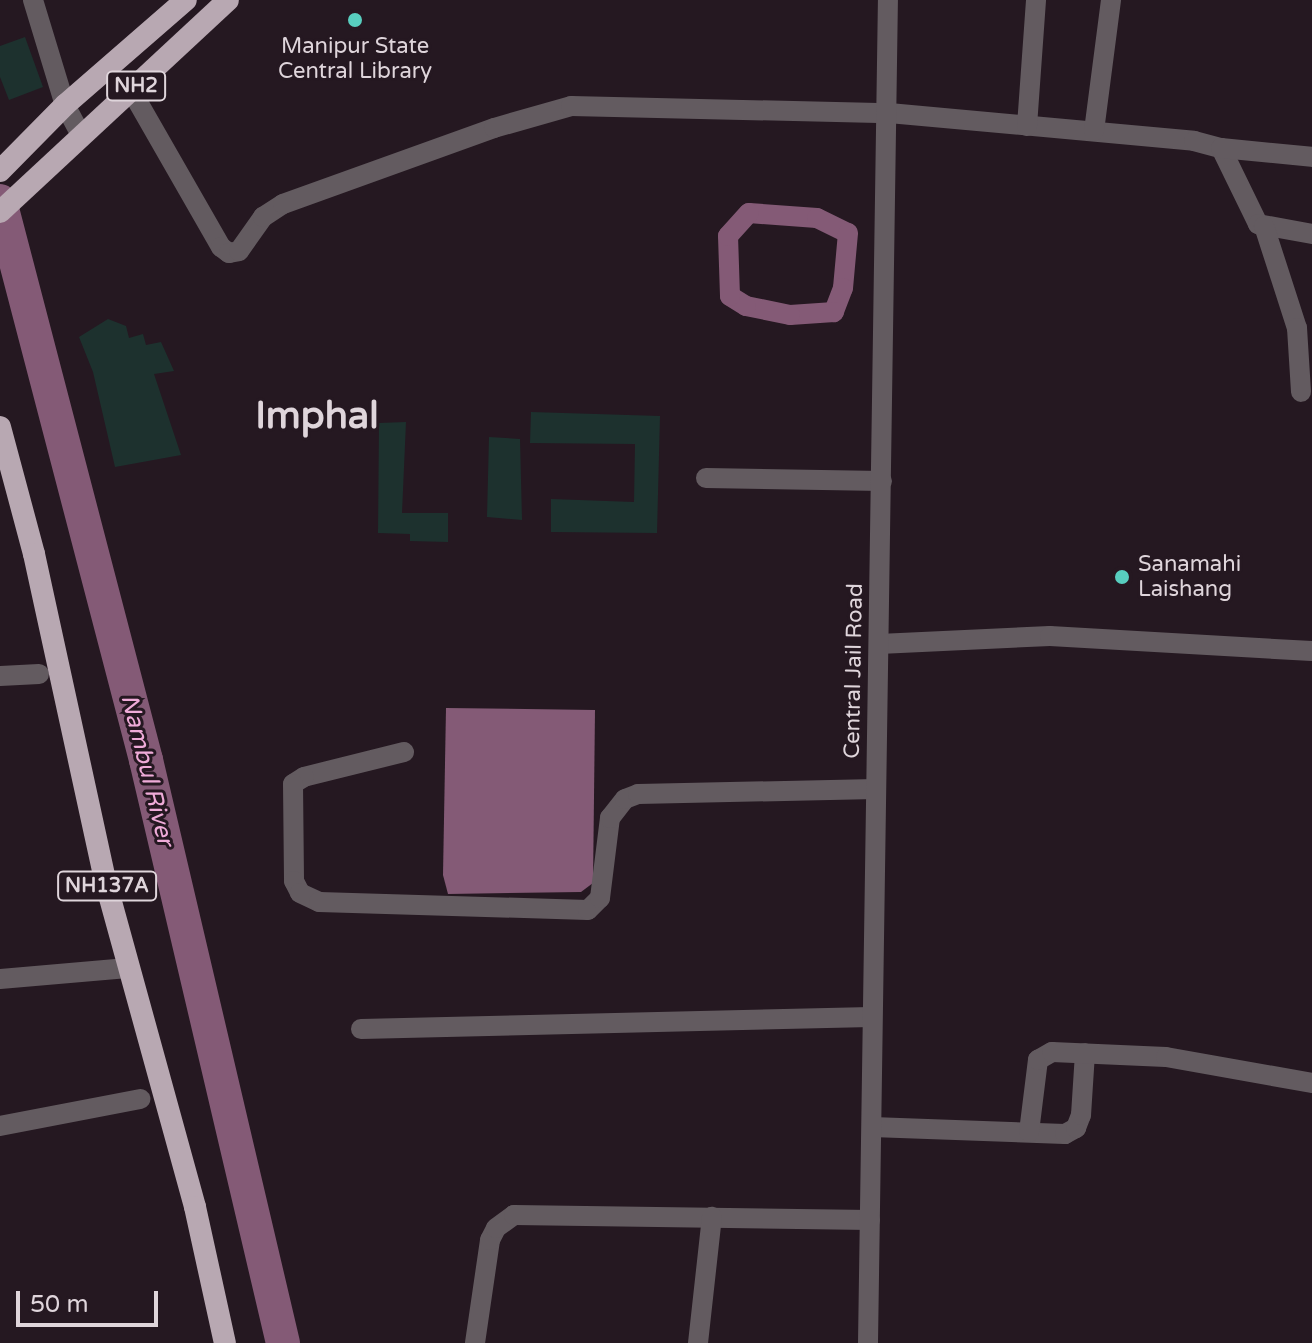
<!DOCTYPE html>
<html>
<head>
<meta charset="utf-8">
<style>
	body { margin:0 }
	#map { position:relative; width:1312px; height:1343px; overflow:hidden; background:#251821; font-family:"Varela Round",sans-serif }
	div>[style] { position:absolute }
	.water>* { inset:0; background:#845a76 }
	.canal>* { height:20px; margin:-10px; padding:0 10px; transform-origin:10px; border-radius:10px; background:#845a76 }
	.river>* { height:34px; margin:-17px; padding:0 17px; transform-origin:17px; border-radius:17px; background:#845a76 }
	.building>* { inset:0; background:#1d312e }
	.minor>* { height:20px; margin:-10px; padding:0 10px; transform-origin:10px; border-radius:10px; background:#635b60 }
	.tertiary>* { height:20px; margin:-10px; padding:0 10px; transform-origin:10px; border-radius:10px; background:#635b60 }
	.trunk>* { height:22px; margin:-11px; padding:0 11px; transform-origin:11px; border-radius:11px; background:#b8a8b2 }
	.dots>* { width:22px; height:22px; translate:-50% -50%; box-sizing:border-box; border:4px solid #251821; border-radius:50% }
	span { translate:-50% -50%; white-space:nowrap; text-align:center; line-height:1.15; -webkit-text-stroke:6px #251821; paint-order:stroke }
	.shield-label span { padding:2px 6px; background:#251821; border:2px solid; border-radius:6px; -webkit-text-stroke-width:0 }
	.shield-label { font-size:20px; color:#dfd5db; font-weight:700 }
	.poi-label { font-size:22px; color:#dfd5db }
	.left { translate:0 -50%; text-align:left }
	.street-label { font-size:22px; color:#dfd5db }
	.water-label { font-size:24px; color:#efabd8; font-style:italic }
	.town-label { font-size:38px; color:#dfd5db; font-weight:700 }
	.scale { position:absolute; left:16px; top:1291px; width:142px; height:36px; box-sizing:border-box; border:4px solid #dfd5db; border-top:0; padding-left:10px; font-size:24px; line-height:28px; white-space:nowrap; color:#dfd5db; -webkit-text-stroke:6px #251821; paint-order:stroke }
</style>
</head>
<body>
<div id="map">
	<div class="water">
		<i style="clip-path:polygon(446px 708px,595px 710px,593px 883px,581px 892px,448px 894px,443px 875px)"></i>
	</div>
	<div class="canal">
		<i style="left:749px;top:213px;width:68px;rotate:4.2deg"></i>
		<i style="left:817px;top:218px;width:34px;rotate:26deg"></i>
		<i style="left:848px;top:233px;width:55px;rotate:95.2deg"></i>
		<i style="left:843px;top:288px;width:26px;rotate:111deg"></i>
		<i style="left:834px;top:312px;width:44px;rotate:176.1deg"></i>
		<i style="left:790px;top:315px;width:45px;rotate:-168.4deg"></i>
		<i style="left:746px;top:306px;width:19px;rotate:-148deg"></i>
		<i style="left:730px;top:296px;width:60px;rotate:-91.9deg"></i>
		<i style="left:728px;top:236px;width:31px;rotate:-48deg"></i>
	</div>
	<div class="river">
		<i style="left:0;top:201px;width:578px;rotate:75.36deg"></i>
		<i style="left:146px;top:760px;width:599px;rotate:76.78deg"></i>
	</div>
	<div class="building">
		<i style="clip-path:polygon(25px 37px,43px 87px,9px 100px,0 77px,0 46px)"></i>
		<i style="clip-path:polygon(108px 319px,126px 326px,129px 338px,143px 334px,146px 345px,161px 342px,174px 371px,154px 374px,181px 455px,115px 467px,93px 372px,79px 337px)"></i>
		<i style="clip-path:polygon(531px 412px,660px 416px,657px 533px,551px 532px,551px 499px,634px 502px,635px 444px,530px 443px)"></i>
		<i style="clip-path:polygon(406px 422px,402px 513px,448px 513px,448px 542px,410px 541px,410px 534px,378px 533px,379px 423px)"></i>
		<i style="clip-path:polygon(489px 437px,520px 439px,522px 520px,487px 517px)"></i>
	</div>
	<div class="minor">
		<i style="left:33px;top:0;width:110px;rotate:73.1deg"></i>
		<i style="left:65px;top:105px;width:34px;rotate:62deg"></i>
		<i style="left:131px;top:90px;width:181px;rotate:60.2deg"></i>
		<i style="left:221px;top:247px;width:10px;rotate:37deg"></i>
		<i style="left:229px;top:253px;width:10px;rotate:-11deg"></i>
		<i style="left:239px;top:251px;width:42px;rotate:-54.8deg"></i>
		<i style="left:263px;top:217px;width:24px;rotate:-33deg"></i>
		<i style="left:283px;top:204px;width:224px;rotate:-19.8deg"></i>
		<i style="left:494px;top:128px;width:80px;rotate:-15.9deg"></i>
		<i style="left:571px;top:106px;width:318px;rotate:1.3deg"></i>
		<i style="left:889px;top:113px;width:306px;rotate:5.2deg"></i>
		<i style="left:1194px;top:141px;width:28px;rotate:15deg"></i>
		<i style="left:1221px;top:148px;width:85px;rotate:64deg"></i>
		<i style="left:1258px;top:224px;width:55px;rotate:10.5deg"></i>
		<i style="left:1027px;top:126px;width:126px;rotate:-85.9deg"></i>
		<i style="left:1094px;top:131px;width:132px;rotate:-82.6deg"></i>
		<i style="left:1221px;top:148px;width:91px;rotate:5.6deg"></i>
		<i style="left:1264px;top:226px;width:107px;rotate:72.1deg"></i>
		<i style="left:1297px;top:328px;width:64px;rotate:86.4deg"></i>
		<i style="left:706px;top:478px;width:176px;rotate:1deg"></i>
		<i style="left:879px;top:644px;width:171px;rotate:-2.7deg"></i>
		<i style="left:1050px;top:636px;width:262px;rotate:3.3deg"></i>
		<i style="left:0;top:676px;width:39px;rotate:-3deg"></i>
		<i style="left:404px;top:752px;width:103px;rotate:166deg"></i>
		<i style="left:304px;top:777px;width:13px;rotate:148deg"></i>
		<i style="left:293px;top:784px;width:97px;rotate:89.4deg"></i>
		<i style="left:294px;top:881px;width:13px;rotate:63deg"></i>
		<i style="left:300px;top:893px;width:21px;rotate:25deg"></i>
		<i style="left:319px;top:902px;width:269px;rotate:1.7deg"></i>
		<i style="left:588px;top:910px;width:17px;rotate:-45deg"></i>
		<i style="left:600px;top:898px;width:81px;rotate:-82.9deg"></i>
		<i style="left:610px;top:818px;width:24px;rotate:-52deg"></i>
		<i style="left:625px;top:799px;width:14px;rotate:-21deg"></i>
		<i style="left:638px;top:794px;width:238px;rotate:-1.2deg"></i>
		<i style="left:0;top:979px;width:128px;rotate:-4.9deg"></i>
		<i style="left:361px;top:1029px;width:510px;rotate:-1.35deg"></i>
		<i style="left:0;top:1126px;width:143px;rotate:-10.9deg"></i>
		<i style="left:872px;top:1127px;width:193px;rotate:2.1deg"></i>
		<i style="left:1065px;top:1134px;width:13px;rotate:-29deg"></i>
		<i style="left:1076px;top:1128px;width:14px;rotate:-69deg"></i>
		<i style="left:1081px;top:1115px;width:62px;rotate:-86.3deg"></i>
		<i style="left:1029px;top:1132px;width:73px;rotate:-82.9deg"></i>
		<i style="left:1038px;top:1060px;width:16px;rotate:-30deg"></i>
		<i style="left:1052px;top:1052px;width:114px;rotate:2.5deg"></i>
		<i style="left:1166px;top:1057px;width:148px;rotate:10.1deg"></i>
		<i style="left:475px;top:1343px;width:104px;rotate:-81.7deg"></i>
		<i style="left:490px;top:1240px;width:13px;rotate:-63deg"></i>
		<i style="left:496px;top:1228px;width:22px;rotate:-36deg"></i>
		<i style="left:514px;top:1215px;width:356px;rotate:0.8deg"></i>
		<i style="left:698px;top:1343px;width:127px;rotate:-83.7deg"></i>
	</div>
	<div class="tertiary">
		<i style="left:868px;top:1343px;width:1343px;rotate:-89.15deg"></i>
	</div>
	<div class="trunk">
		<i style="left:0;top:171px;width:93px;rotate:-45.4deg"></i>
		<i style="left:65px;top:105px;width:160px;rotate:-41deg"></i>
		<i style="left:0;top:212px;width:311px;rotate:-42.9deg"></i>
		<i style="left:0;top:427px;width:131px;rotate:75deg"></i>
		<i style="left:34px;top:554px;width:334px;rotate:77.7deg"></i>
		<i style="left:105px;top:880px;width:339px;rotate:74.6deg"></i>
		<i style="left:195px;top:1207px;width:139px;rotate:77.6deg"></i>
	</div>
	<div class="dots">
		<i style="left:355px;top:20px;background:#58cebf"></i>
		<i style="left:1122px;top:577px;background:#58cebf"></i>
	</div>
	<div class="shield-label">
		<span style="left:136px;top:86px">NH2</span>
		<span style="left:107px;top:886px">NH137A</span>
	</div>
	<div class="poi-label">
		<span style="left:355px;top:59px">Manipur State<br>Central Library</span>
		<span class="left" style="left:1138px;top:577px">Sanamahi<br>Laishang</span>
	</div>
	<div class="street-label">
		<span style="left:854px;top:671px;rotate:-89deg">Central Jail Road</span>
	</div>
	<div class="water-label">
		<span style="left:147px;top:770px;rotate:76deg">Nambul River</span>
	</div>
	<div class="town-label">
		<span style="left:317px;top:417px">Imphal</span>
	</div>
	<div class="scale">50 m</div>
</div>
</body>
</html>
